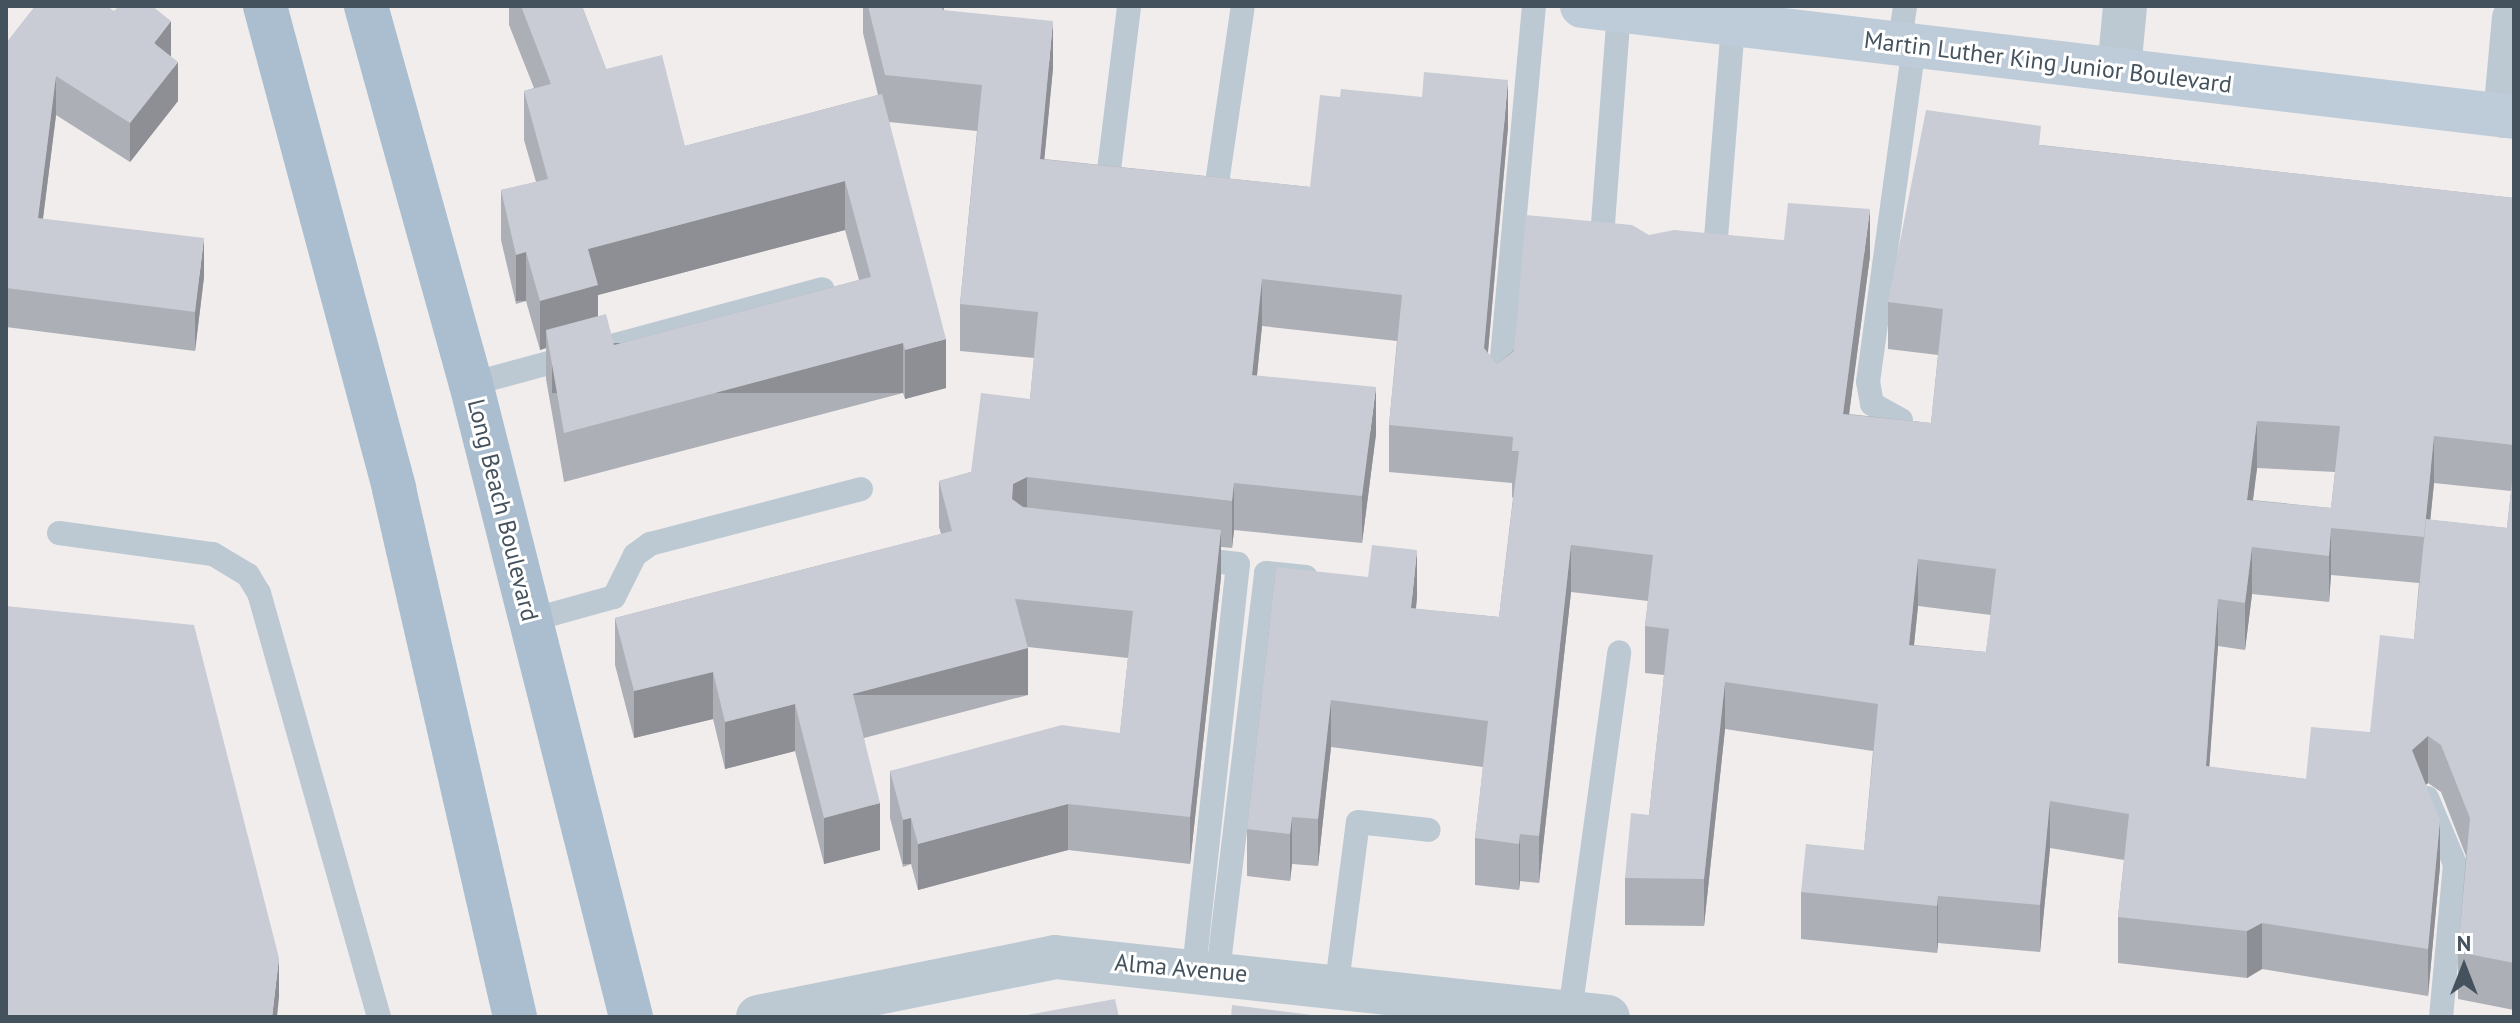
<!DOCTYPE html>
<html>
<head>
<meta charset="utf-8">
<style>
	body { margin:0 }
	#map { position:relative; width:2520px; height:1023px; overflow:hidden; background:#f1eded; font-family:"PT Sans",sans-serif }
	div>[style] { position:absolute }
	.service>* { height:24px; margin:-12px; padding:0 12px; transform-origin:12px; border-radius:12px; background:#bcc9d2 }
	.minor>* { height:44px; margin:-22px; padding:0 22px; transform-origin:22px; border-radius:22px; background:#bcc9d2 }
	.secondary>* { height:44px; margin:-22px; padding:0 22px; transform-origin:22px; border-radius:22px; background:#beccd9 }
	.primary>* { height:44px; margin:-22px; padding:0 22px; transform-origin:22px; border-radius:22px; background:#aabed0 }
	.wall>* { inset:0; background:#adafb6 }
	.shaded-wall>* { inset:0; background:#8d8f94; transform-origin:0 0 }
	.building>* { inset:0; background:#c9ccd4 }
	span { translate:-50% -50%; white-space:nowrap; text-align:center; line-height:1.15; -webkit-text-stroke:6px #fff; paint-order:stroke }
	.street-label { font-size:24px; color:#44525d }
	.frame { position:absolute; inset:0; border:8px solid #44525d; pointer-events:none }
	.north { position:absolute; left:2424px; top:927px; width:80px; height:80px; -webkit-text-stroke:6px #fff; paint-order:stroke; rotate:0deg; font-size:22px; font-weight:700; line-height:32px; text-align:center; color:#44525d }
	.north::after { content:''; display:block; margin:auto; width:28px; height:36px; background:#44525d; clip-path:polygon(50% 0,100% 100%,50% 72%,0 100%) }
</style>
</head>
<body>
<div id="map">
	<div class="service">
		<i style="left:1619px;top:11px;width:225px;rotate:94.3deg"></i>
		<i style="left:1602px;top:235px;width:20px;rotate:33deg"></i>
		<i style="left:1899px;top:45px;width:39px;rotate:-81deg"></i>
		<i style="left:1118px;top:194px;width:19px;rotate:-122deg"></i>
		<i style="left:1108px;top:178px;width:173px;rotate:-83deg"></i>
		<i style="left:1206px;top:205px;width:12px;rotate:-42deg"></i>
		<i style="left:1215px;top:197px;width:193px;rotate:-81.7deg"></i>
		<i style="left:1700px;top:254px;width:16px;rotate:-15deg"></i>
		<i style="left:1715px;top:250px;width:226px;rotate:-85.4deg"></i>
		<i style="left:471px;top:384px;width:364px;rotate:-15.1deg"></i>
		<i style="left:1499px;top:390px;width:386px;rotate:-84.8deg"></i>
		<i style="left:1901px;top:420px;width:33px;rotate:-151deg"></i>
		<i style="left:1872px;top:404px;width:22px;rotate:-100deg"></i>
		<i style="left:1868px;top:382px;width:338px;rotate:-82.2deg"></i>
		<i style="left:59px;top:533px;width:155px;rotate:7.8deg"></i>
		<i style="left:213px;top:554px;width:41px;rotate:31deg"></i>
		<i style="left:248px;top:575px;width:21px;rotate:59deg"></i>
		<i style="left:259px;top:593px;width:441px;rotate:74.2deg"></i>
		<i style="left:1189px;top:558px;width:49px;rotate:7deg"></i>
		<i style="left:1238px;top:564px;width:407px;rotate:96.2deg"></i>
		<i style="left:531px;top:620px;width:86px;rotate:-15.5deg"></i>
		<i style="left:614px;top:597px;width:47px;rotate:-63.4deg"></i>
		<i style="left:635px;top:555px;width:19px;rotate:-36deg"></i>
		<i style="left:650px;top:544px;width:218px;rotate:-14.6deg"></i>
		<i style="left:2427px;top:798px;width:72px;rotate:67deg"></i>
		<i style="left:2455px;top:864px;width:154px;rotate:95.2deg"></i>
		<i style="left:1218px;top:971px;width:401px;rotate:-83.1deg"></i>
		<i style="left:1266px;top:573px;width:40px;rotate:5.7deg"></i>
		<i style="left:1337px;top:983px;width:162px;rotate:-82.6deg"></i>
		<i style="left:1358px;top:822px;width:71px;rotate:6.4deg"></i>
		<i style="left:1570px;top:1012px;width:363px;rotate:-82.2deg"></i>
	</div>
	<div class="minor">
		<i style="left:2119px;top:70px;width:64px;rotate:-84.6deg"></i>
		<i style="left:2505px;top:116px;width:98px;rotate:-84.8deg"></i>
		<i style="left:758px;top:1017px;width:303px;rotate:-11.4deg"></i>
		<i style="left:1055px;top:957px;width:556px;rotate:6.19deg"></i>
	</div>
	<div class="secondary">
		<i style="left:1582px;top:6px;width:939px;rotate:6.79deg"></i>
	</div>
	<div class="primary">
		<i style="left:265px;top:6px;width:500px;rotate:75deg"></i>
		<i style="left:394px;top:489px;width:542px;rotate:77.09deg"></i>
		<i style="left:366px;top:6px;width:392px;rotate:74.5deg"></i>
		<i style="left:471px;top:384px;width:653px;rotate:75.81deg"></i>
	</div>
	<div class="wall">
		<i style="clip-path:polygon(evenodd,509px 6px,582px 6px,606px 69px,685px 146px,878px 95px,863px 33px,863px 6px,944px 6px,944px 10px,1053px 68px,1044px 159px,1310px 187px,1508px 127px,1488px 353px,1497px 364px,1649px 235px,1870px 256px,1849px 414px,1931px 423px,1938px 355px,1888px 349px,1888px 302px,2041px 145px,2514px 198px,2514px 1010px,2458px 999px,2458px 952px,2466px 856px,2441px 792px,2428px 783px,2426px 785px,2440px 866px,2428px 996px,2262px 969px,2247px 978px,2118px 963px,2118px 917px,2124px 860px,2050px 848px,2040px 952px,1938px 943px,1937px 953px,1801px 939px,1801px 892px,1864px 850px,1873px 751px,1725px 729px,1704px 926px,1625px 925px,1625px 878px,1649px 815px,1664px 675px,1645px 673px,1645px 626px,1648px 601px,1571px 592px,1539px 883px,1520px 881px,1519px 890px,1475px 885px,1475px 838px,1483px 767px,1331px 747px,1318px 866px,1292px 864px,1290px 881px,1247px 876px,1247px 829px,1276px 567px,1417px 597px,1416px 609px,1499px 617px,1513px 498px,1512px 497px,1512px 483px,1389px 472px,1389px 425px,1397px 341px,1262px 326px,1257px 376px,1376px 434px,1362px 543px,1234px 530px,1232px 548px,1221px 547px,1221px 577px,1190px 864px,1068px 850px,918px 890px,911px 864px,903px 867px,890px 818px,890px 771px,1120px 733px,1128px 658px,1028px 647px,1028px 695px,864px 738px,880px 850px,824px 864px,795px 751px,725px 769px,713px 719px,634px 738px,615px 665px,615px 618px,941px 534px,939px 527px,939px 481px,971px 472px,1030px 399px,1034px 358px,960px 351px,960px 304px,977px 131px,889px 122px,946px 388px,905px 399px,903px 393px,564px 482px,546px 379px,546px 348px,540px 350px,526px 301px,516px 304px,501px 240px,501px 190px,536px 182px,524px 140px,524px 91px,534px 88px,509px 25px,509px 6px,845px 230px,859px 280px,614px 345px,598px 316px,598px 295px,845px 230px,509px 6px,2257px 468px,2335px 472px,2331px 508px,2253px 500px,2257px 468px,509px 6px,2434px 483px,2511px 491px,2507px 528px,2430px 520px,2434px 483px,509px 6px,2331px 575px,2419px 583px,2414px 639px,2370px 732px,2306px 779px,2209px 767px,2218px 646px,2245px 650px,2252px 594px,2329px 602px,2331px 575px,509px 6px,1918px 606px,1991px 615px,1986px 652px,1914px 645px,1918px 606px)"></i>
		<i style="clip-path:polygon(6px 43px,171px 57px,178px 101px,130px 162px,56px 115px,43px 219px,204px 277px,195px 351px,6px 327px)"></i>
	</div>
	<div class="shaded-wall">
		<i style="clip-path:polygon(171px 21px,171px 60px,154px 43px)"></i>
		<i style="clip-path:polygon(1053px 21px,1053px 68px,1040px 205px,1040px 159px)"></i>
		<i style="clip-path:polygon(178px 62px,178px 101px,130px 162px,130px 123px)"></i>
		<i style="clip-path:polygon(56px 76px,56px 115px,38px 257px,38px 218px)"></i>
		<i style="clip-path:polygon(1508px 80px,1508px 127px,1484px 395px,1484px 348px)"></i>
		<i style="clip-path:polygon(845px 181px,845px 230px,598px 295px,598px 334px,546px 330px,546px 348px,540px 350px,540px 301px,588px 249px)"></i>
		<i style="clip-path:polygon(1870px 209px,1870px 256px,1843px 460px,1843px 414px)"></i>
		<i style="clip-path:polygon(204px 238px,204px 277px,195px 351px,195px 312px)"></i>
		<i style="left:526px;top:252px;width:49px;height:10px;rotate:90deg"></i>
		<i style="clip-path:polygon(1262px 279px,1262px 326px,1252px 422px,1252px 375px)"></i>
		<i style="clip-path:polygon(946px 339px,946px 388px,905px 399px,905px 350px)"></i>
		<i style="left:903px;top:343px;width:50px;height:351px;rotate:90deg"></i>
		<i style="clip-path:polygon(1376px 387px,1376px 434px,1362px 543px,1362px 496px)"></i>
		<i style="clip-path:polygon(2257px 421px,2257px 468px,2247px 546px,2247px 500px)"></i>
		<i style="clip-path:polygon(2434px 436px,2434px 483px,2424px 583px,2424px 537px)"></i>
		<i style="clip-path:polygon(1027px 477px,1027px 524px,1012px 499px,1013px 484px)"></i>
		<i style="clip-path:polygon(1234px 483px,1234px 530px,1232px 548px,1232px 501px)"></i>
		<i style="clip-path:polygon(2331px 528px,2331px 575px,2329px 602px,2329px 556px)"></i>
		<i style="clip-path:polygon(1221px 530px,1221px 577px,1190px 864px,1190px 817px)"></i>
		<i style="clip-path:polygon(1571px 545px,1571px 592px,1539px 883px,1539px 836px)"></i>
		<i style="clip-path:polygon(2252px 547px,2252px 594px,2245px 650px,2245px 603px)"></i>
		<i style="clip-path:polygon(1417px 550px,1417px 597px,1411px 655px,1411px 608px)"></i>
		<i style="clip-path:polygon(1918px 559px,1918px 606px,1909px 692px,1909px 645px)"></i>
		<i style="clip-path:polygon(2218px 599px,2218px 646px,2206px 813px,2206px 766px)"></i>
		<i style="left:1028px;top:648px;width:47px;height:181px;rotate:90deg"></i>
		<i style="clip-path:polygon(713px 672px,713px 719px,634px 738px,634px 691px)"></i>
		<i style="clip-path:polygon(1725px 682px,1725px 729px,1704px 926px,1704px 879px)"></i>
		<i style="clip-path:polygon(1331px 700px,1331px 747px,1318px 866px,1318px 819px)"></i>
		<i style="clip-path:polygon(795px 704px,795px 751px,725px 769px,725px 722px)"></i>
		<i style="clip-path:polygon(2428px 736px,2428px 783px,2412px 797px,2412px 750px)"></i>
		<i style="clip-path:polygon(2050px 801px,2050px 848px,2040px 952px,2040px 905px)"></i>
		<i style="clip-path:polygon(880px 803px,880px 850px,824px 864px,824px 818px)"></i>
		<i style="clip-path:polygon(1068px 804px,1068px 850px,918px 890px,918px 844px)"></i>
		<i style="clip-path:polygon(1292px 817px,1292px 864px,1290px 881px,1290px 834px)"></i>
		<i style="left:911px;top:818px;width:46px;height:8px;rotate:90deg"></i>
		<i style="clip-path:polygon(2440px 820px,2440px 866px,2428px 996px,2428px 949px)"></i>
		<i style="clip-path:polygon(1520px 834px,1520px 881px,1519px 890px,1519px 844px)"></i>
		<i style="clip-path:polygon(1938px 896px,1938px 943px,1937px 953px,1937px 906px)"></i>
		<i style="clip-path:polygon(2262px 923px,2262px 969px,2247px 978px,2247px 931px)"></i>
		<i style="clip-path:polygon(279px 958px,279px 997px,277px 1017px,272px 1017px)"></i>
	</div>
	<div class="building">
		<i style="clip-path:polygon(35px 6px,107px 6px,114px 11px,119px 6px,152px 6px,171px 21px,154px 43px,178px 62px,130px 123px,56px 76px,38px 218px,204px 238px,195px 312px,6px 288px,6px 43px)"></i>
		<i style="clip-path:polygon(521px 6px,582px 6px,606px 69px,662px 55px,685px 146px,882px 94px,946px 339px,905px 350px,903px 343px,564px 433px,546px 330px,606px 314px,614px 345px,871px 277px,845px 181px,588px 249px,598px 285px,540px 301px,526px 252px,516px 255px,501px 190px,548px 179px,524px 91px,551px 84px)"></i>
		<i style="clip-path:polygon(evenodd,868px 6px,942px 6px,942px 10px,1053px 21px,1040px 159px,1310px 187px,1320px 95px,1340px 97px,1341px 89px,1422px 97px,1424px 72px,1508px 80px,1484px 348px,1497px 364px,1514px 351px,1526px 215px,1632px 225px,1649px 235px,1674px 230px,1784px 240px,1788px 203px,1870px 209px,1843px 414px,1931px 423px,1943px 309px,1888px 302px,1926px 110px,2041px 126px,2039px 145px,2514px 198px,2514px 445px,2434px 436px,2424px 537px,2331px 528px,2329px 556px,2252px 547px,2245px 603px,2218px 599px,2206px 766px,2306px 779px,2311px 727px,2370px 732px,2380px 635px,2414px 639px,2426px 519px,2507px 528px,2514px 464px,2514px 963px,2458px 952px,2470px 818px,2441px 745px,2428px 736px,2412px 750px,2440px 820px,2428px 949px,2262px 923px,2247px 931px,2118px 917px,2129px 814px,2050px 801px,2040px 905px,1938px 896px,1937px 906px,1801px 892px,1806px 844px,1864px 850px,1878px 704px,1725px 682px,1704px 879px,1625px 878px,1631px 813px,1649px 815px,1669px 629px,1645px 626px,1653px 555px,1571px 545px,1539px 836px,1520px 834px,1519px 844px,1475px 838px,1488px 721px,1331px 700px,1318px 819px,1292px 817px,1290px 834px,1247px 829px,1276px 567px,1368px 577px,1372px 545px,1417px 550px,1411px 608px,1499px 617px,1519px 451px,1512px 451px,1513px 437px,1389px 425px,1402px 295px,1262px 279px,1252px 375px,1376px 387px,1362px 496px,1234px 483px,1232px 501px,1027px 477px,1013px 484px,1012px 499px,1023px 507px,1221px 530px,1190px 817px,1068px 804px,918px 844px,911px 818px,903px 820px,890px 771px,1062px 725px,1120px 733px,1133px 611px,1015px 599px,1028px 648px,853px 694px,880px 803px,824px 818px,795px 704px,725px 722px,713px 672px,634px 691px,615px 618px,952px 531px,939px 481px,971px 472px,981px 393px,1030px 399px,1038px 312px,960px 304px,982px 85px,885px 75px,868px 6px,2257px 421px,2340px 426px,2331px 508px,2247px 500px,2257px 421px,868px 6px,1918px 559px,1996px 569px,1986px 652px,1909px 645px,1918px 559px)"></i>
		<i style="clip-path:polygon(6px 606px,194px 625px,279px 958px,272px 1017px,6px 1017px)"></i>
		<i style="clip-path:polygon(1115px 999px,1119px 1017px,1016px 1017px)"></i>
		<i style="clip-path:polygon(1232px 1005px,1328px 1017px,1231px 1017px)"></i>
	</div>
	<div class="street-label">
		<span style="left:2048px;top:62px;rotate:7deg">Martin Luther King Junior Boulevard</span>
		<span style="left:503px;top:510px;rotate:76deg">Long Beach Boulevard</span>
		<span style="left:1181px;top:968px;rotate:5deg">Alma Avenue</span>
	</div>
	<div class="frame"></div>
	<div class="north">N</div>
</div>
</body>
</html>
